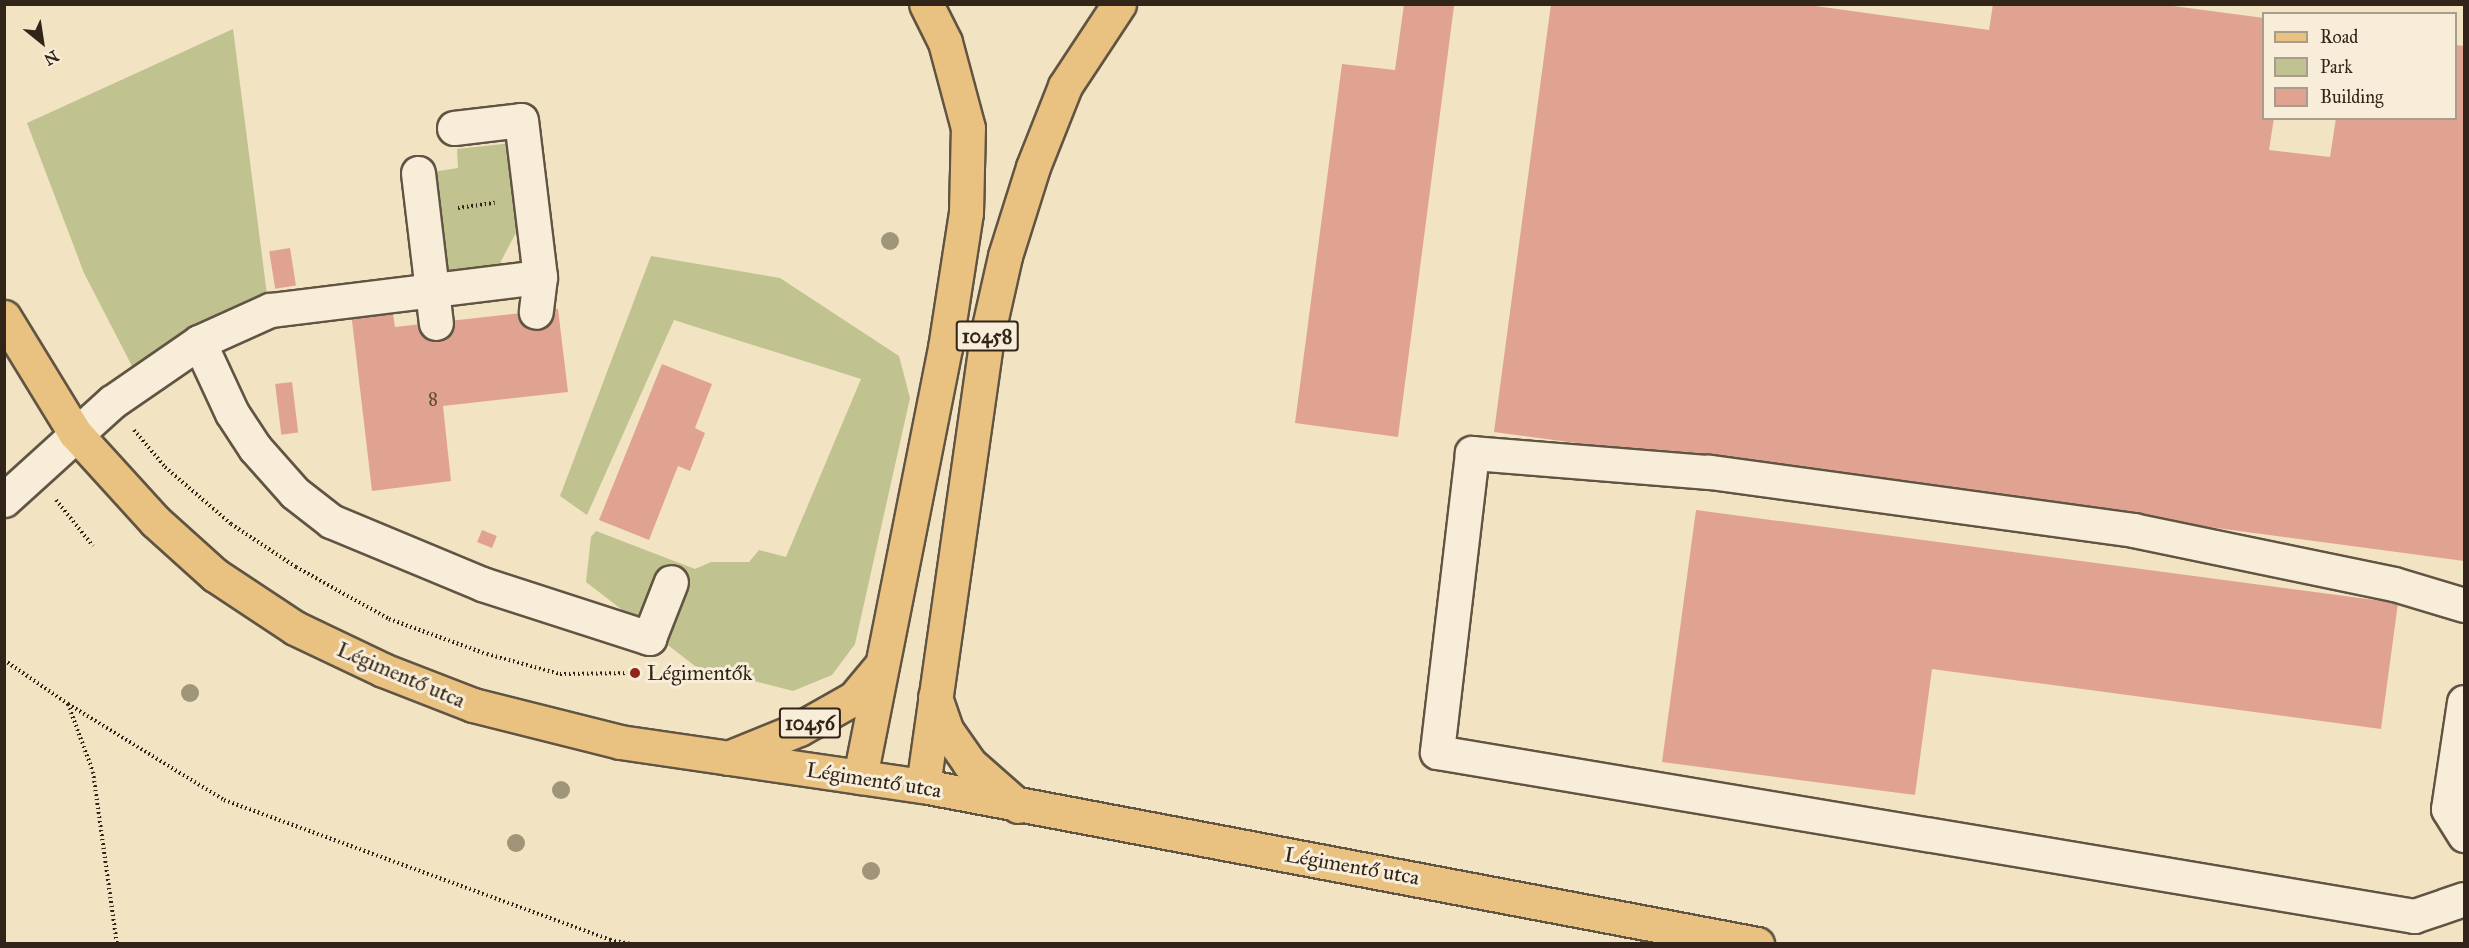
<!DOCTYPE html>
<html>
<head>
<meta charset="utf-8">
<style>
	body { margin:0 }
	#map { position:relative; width:2469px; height:948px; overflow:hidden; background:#f2e3c3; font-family:"IM FELL Great Primer",serif }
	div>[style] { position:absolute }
	.green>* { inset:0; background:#c0c290 }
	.building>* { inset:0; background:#e0a392; transform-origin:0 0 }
	.path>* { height:4px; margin-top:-2px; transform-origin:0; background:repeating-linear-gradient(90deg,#312418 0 1.5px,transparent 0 4.5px) }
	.roads { filter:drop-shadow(2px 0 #615443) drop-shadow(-2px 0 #615443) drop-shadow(0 2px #615443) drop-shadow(0 -2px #615443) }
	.minor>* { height:33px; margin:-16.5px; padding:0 16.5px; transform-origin:16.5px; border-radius:16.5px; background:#f7edd8 }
	.major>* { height:33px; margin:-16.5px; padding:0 16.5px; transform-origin:16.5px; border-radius:16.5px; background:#e9c282 }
	.highway>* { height:33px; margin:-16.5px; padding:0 16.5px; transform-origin:16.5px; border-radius:16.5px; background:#e9c282 }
	.trees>* { width:18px; height:18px; margin:-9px; border-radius:50%; background:#a09479 }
	.dots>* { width:16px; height:16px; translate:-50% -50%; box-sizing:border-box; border:3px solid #f7edd8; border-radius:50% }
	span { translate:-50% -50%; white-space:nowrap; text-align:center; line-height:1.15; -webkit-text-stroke:6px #f7edd8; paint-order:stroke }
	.number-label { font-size:18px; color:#5d4436 }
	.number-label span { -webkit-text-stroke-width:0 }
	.shield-label span { padding:2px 4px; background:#f7edd8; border:2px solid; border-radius:4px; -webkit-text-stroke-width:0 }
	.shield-label { font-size:20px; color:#312418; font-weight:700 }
	.poi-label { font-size:21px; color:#312418 }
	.left { translate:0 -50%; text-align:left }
	.street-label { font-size:21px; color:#312418 }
	.frame { position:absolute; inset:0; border:6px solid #312418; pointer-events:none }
	.legend { position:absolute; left:2262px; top:12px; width:195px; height:108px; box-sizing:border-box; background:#f7edd8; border:2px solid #a89d8b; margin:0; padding:8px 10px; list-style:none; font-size:18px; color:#312418 }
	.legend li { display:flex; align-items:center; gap:12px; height:30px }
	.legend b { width:30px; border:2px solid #a89d8b }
	.north { position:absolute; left:12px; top:12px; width:60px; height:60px; -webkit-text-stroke:4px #f7edd8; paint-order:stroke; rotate:150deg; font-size:16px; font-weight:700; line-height:24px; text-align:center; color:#312418 }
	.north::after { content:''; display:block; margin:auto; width:21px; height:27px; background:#312418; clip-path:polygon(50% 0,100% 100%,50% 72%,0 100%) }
</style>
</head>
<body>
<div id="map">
	<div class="green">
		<i style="clip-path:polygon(233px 29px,267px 295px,134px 370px,84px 273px,27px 123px)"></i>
		<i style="clip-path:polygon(512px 143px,521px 223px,498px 267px,444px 273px,432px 172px,458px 168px,457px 149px)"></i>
		<i style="clip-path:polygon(651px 256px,780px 278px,899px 356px,910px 398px,855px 644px,832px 675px,793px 691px,695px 666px,586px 582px,591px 537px,596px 531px,695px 569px,711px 562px,749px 562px,759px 550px,786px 557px,861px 379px,674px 320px,587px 515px,560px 496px)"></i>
	</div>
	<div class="building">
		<i style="clip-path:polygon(1404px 4px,1454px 6px,1398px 437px,1295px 423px,1342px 64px,1395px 70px)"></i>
		<i style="clip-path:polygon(1551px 4px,1801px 4px,1989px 30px,1993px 4px,2158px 4px,2264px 18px,2264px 118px,2274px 118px,2269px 150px,2330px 157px,2336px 118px,2456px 118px,2456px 45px,2464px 46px,2464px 561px,1494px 432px)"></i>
		<i style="left:290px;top:248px;width:38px;height:21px;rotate:81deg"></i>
		<i style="clip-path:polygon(392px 307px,395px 327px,558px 309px,568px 392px,443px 406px,451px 481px,372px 491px,351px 312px)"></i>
		<i style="clip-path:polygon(662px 364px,712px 384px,695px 428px,705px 433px,690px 471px,678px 466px,649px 540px,599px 520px)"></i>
		<i style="left:292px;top:382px;width:51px;height:17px;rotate:83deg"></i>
		<i style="clip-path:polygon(1696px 510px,2398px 603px,2381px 729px,1932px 669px,1915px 795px,1662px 762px)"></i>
		<i style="left:482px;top:530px;width:16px;height:13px;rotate:22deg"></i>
	</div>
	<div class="path">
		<i style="left:458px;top:208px;width:37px;rotate:-8deg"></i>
		<i style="left:134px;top:430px;width:48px;rotate:50deg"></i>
		<i style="left:165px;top:467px;width:87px;rotate:40.8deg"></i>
		<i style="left:231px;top:524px;width:78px;rotate:33.5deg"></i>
		<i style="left:296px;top:567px;width:107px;rotate:29.2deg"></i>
		<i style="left:389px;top:619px;width:104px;rotate:19.7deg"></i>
		<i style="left:487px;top:654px;width:76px;rotate:15.3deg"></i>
		<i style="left:560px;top:674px;width:75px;rotate:-0.8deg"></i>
		<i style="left:56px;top:500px;width:59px;rotate:51.2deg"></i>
		<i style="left:4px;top:660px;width:78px;rotate:34.5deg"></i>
		<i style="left:68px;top:704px;width:72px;rotate:69.8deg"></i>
		<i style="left:93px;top:772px;width:174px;rotate:82.1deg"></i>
		<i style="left:68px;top:704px;width:183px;rotate:31.6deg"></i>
		<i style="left:224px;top:800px;width:411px;rotate:19.9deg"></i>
		<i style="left:610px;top:940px;width:21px;rotate:11deg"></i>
	</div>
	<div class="roads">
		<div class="minor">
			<i style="left:454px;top:128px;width:67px;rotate:-6.8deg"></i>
			<i style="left:521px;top:120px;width:158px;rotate:83.1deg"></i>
			<i style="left:540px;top:277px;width:35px;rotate:97deg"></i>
			<i style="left:418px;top:173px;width:151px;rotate:83.2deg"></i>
			<i style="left:199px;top:342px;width:78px;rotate:-24.3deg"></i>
			<i style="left:270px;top:310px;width:272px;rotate:-7deg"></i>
			<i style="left:4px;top:500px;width:146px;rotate:-42.2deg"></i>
			<i style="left:112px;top:402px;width:106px;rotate:-34.6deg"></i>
			<i style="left:199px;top:342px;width:78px;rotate:65.1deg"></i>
			<i style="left:232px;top:413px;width:42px;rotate:56.7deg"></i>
			<i style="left:255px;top:448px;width:60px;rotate:48.4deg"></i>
			<i style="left:295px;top:493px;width:46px;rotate:37.9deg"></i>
			<i style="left:331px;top:521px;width:164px;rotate:22.6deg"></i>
			<i style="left:482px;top:584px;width:176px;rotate:17.9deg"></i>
			<i style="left:649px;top:638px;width:60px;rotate:-68.6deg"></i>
			<i style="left:2464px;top:605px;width:73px;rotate:-163.3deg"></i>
			<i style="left:2394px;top:584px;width:266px;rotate:-168.3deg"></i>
			<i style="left:2134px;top:530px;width:430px;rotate:-172.2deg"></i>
			<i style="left:1708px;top:472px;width:237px;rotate:-175.4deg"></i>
			<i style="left:1472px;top:453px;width:301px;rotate:96.7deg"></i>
			<i style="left:1437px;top:752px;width:991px;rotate:9.53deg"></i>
			<i style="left:2414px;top:916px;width:53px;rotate:-18.8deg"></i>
			<i style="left:2464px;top:702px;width:108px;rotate:98.5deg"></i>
			<i style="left:2448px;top:809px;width:31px;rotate:58deg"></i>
		</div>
		<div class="major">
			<i style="left:4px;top:317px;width:136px;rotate:58.5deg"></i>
			<i style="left:75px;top:433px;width:119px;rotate:47.7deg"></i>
			<i style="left:155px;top:521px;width:81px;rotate:42deg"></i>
			<i style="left:215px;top:575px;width:96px;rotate:33.5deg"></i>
			<i style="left:295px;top:628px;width:98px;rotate:25.5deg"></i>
			<i style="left:383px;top:670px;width:97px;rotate:21.3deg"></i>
			<i style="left:473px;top:705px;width:152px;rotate:14.1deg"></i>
			<i style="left:620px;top:742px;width:306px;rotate:8.3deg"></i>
			<i style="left:923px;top:786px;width:849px;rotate:10.73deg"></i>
		</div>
		<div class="highway">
			<i style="left:935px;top:697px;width:36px;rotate:71deg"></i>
			<i style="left:947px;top:731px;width:39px;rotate:55deg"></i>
			<i style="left:969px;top:763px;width:65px;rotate:41.3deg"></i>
			<i style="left:728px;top:758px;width:77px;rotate:-22.2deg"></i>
			<i style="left:799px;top:729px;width:63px;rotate:-29.4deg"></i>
			<i style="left:854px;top:698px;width:39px;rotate:-50deg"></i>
			<i style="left:860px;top:777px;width:437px;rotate:-78.8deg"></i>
			<i style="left:945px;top:348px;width:137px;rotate:-81.2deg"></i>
			<i style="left:966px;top:213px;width:85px;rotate:-88.7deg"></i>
			<i style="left:968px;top:128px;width:89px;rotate:-105deg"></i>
			<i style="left:945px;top:42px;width:42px;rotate:-116.6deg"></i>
			<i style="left:923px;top:786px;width:455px;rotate:-81.9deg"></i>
			<i style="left:987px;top:336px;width:82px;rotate:-77.3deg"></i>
			<i style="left:1005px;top:256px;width:93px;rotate:-72.5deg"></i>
			<i style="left:1033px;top:167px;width:87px;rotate:-68.4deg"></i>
			<i style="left:1065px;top:86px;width:98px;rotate:-56.6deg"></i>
		</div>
	</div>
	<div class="trees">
		<i style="left:890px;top:241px"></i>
		<i style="left:190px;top:693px"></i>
		<i style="left:561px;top:790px"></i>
		<i style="left:516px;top:843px"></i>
		<i style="left:871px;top:871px"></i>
	</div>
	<div class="dots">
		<i style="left:635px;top:673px;background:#8f2418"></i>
	</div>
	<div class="number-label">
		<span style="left:433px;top:399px">8</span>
	</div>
	<div class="shield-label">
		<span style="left:987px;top:336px">10458</span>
		<span style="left:810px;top:723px">10456</span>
	</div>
	<div class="poi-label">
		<span class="left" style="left:647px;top:673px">Légimentők</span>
	</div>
	<div class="street-label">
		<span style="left:401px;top:675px;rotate:23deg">Légimentő utca</span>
		<span style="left:874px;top:780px;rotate:9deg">Légimentő utca</span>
		<span style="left:1352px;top:866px;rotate:10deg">Légimentő utca</span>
	</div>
	<div class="frame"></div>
	<ul class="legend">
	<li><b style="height:8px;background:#e9c282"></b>Road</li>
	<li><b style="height:16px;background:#c0c290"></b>Park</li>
	<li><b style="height:16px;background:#e0a392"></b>Building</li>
	</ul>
	<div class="north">N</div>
</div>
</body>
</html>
